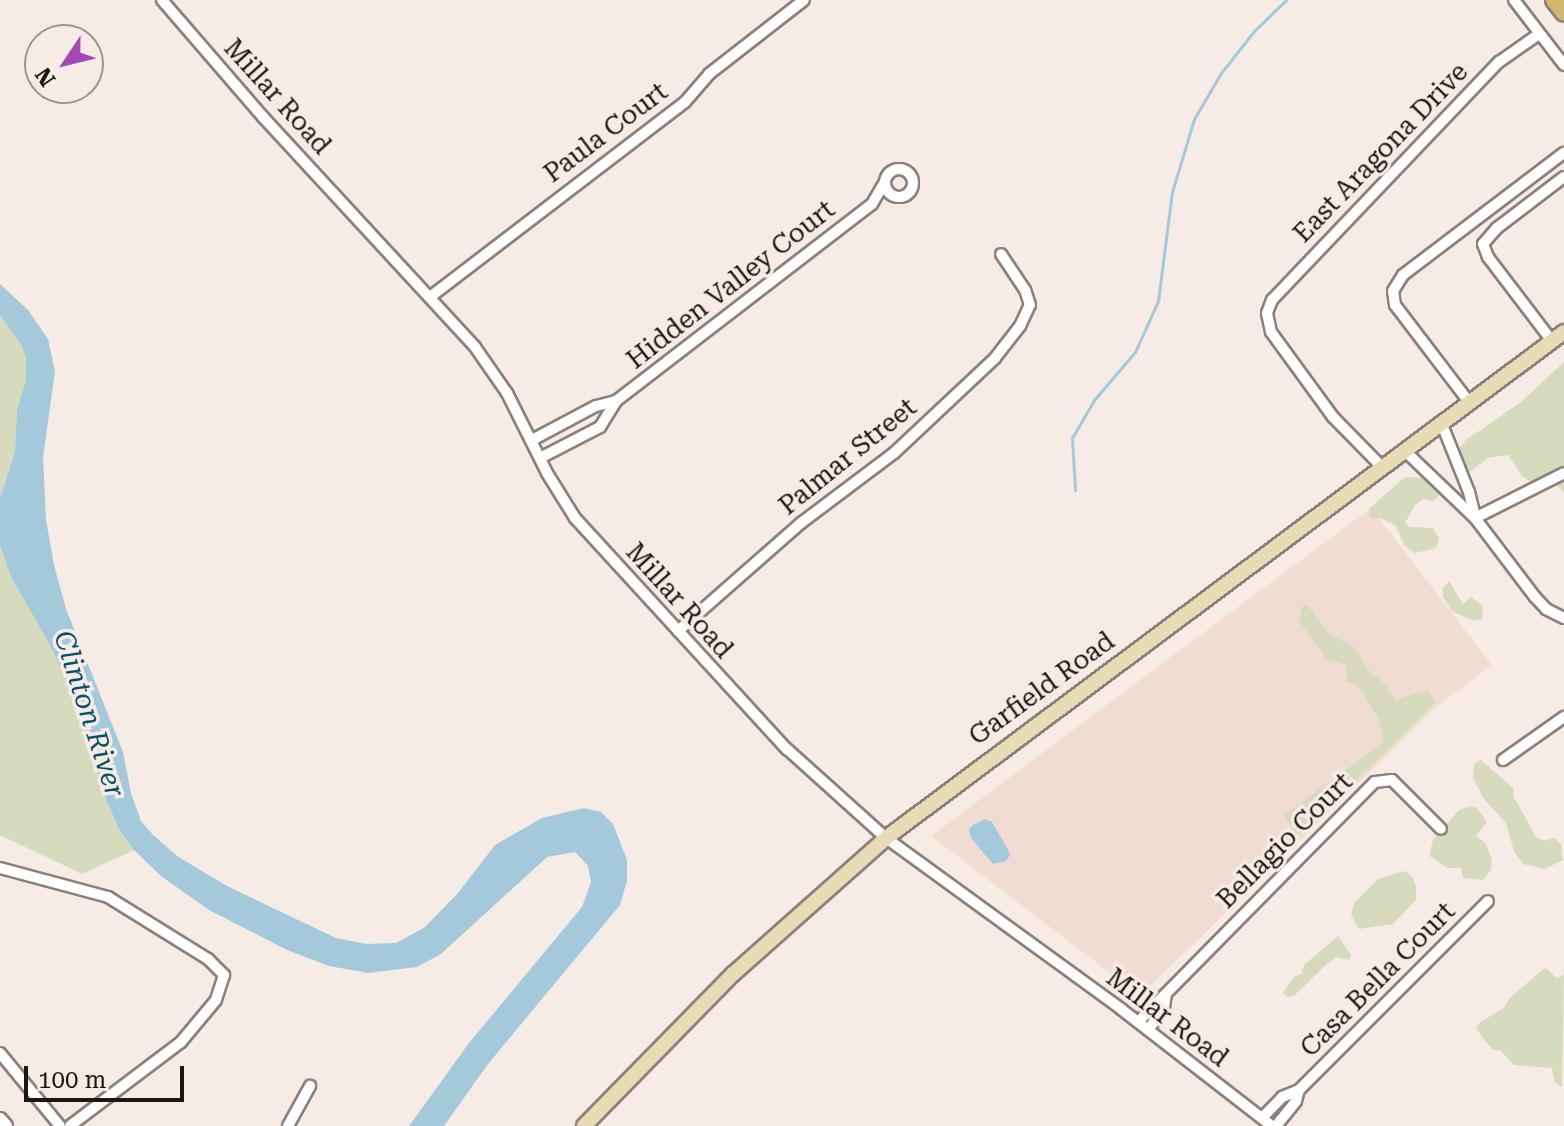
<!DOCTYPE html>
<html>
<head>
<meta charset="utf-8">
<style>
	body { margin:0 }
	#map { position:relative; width:1564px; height:1126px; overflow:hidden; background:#f7ebe5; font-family:"Roboto Serif",serif }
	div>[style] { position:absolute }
	.built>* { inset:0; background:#f0dcd3 }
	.green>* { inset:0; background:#d6dbbd }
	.water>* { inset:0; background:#a3c9db }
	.stream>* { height:3px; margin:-1.5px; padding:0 1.5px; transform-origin:1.5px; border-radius:1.5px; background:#a3c9db }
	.roads { filter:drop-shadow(2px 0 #8c807b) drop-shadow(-2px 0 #8c807b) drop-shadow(0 2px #8c807b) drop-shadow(0 -2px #8c807b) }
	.minor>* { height:10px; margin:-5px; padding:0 5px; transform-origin:5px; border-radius:5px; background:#fff }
	.minor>.ring { margin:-5px; padding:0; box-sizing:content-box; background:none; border:10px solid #fff; border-radius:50% }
	.tertiary>* { height:12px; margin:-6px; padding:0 6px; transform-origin:6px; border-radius:6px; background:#fff }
	.secondary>* { height:14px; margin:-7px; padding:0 7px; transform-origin:7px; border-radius:7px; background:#e8dbb6 }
	.primary>* { height:16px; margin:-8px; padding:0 8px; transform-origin:8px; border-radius:8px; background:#d1b86c }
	span { translate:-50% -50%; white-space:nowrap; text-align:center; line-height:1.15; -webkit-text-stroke:7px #f7ebe5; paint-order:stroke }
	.street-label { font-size:26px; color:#1a1614 }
	.water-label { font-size:28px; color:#06506a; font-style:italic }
	.north { position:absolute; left:24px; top:24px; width:80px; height:80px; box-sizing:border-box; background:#f7ebe5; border:2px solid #9f9691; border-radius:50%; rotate:235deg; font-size:22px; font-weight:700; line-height:32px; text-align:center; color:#1a1614 }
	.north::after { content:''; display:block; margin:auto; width:28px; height:36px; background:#a448b2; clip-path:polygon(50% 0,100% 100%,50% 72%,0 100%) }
	.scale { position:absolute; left:24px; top:1066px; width:160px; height:36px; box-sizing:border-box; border:4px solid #1a1614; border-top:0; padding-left:10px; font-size:24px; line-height:28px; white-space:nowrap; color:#1a1614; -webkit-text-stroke:6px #f7ebe5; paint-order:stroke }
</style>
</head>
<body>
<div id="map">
	<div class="built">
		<i style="clip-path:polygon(1371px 508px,1492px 665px,1435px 708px,1140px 996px,931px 836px)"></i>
	</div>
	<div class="green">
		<i style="clip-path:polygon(0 315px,21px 343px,26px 358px,26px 380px,17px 409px,15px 452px,0 498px)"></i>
		<i style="clip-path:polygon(1564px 362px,1564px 493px,1553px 481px,1534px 484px,1522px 476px,1508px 455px,1488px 458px,1468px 473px,1454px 465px,1450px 459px,1466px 440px,1521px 402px)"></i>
		<i style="clip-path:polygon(1433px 474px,1442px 493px,1433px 501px,1423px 499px,1415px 505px,1405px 523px,1410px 527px,1433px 528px,1439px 538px,1436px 548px,1415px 553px,1404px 545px,1396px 526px,1381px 518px,1371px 518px,1369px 509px,1405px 477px,1425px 478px)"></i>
		<i style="clip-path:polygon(0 546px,11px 577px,51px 647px,75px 701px,107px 802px,120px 831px,134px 850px,82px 874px,0 835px)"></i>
		<i style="clip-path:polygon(1449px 581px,1463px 604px,1471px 597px,1483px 606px,1482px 619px,1474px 621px,1452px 611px,1443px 597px,1443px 588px)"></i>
		<i style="clip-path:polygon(1307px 605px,1329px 634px,1354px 647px,1372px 675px,1381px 680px,1396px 700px,1427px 690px,1436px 702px,1300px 835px,1295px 833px,1284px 815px,1384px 742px,1379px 720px,1363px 693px,1355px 684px,1347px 682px,1346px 665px,1327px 659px,1299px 621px,1302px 607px)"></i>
		<i style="clip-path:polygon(1481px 760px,1513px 788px,1514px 797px,1536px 837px,1544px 841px,1554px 838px,1561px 844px,1563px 860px,1545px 869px,1523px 864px,1514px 851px,1506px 823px,1484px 799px,1473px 778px,1474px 764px)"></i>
		<i style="clip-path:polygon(1472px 806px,1477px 808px,1487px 822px,1476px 836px,1485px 843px,1492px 859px,1491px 870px,1483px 880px,1463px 878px,1461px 868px,1448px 868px,1429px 856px,1433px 840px,1459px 810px)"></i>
		<i style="clip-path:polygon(1404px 871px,1411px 875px,1416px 886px,1416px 900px,1393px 924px,1359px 929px,1351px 915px,1354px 903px,1378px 879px)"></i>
		<i style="clip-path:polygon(1338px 936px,1351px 955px,1350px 960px,1337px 957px,1328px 963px,1294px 996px,1286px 997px,1283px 992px,1294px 977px,1301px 974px,1304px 965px)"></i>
		<i style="clip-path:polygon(1543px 969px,1547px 969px,1557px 978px,1564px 974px,1562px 1087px,1555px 1083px,1552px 1068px,1514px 1065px,1501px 1051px,1492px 1049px,1476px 1029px,1479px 1023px,1504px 1008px,1510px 998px)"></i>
	</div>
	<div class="water">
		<i style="clip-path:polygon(0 284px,28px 310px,48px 339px,55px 371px,43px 458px,46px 520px,54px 565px,66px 609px,123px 752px,131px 793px,141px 821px,153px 835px,177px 856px,227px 886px,336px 938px,367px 944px,396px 943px,424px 928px,458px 893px,495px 845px,542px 818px,584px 808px,601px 812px,613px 824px,627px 860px,627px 881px,620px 905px,488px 1064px,444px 1126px,409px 1126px,469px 1043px,582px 907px,591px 882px,588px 866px,575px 852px,547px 857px,441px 954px,417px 967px,368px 973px,329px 966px,287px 950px,209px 910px,161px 876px,134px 850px,120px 831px,107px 802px,75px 701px,51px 647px,11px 577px,0 546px,0 498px,15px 452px,17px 409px,26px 380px,26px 358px,21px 344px,0 315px)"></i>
		<i style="clip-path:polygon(985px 819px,992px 822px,1007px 848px,1010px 855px,1006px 861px,993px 864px,971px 838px,969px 830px,973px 825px)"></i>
	</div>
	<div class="stream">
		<i style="left:1075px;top:490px;width:52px;rotate:-93.3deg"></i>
		<i style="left:1072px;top:438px;width:44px;rotate:-59.9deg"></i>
		<i style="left:1094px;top:400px;width:63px;rotate:-49.5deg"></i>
		<i style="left:1135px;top:352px;width:56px;rotate:-65.7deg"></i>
		<i style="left:1158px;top:301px;width:110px;rotate:-82.7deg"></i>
		<i style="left:1172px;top:192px;width:76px;rotate:-73.2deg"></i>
		<i style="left:1194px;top:119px;width:53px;rotate:-59.6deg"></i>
		<i style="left:1221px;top:73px;width:53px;rotate:-51.8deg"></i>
		<i style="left:1254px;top:31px;width:45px;rotate:-44.1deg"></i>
	</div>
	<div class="roads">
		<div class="minor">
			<i style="left:162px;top:0;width:155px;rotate:49.2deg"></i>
			<i style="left:263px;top:117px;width:313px;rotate:47.3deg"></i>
			<i style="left:475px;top:347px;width:56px;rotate:55.2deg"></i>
			<i style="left:507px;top:393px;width:89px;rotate:63.4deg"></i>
			<i style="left:547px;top:473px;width:53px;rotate:58.1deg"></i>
			<i style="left:575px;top:518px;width:314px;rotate:47.5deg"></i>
			<i style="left:787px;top:749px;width:133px;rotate:42deg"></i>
			<i style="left:886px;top:838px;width:291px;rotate:36deg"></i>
			<i style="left:1121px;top:1009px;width:191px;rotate:37.8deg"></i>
			<i style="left:1514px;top:0;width:82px;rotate:52.4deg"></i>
			<i class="ring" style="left:885px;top:169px;width:18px;height:18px"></i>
			<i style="left:430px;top:297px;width:321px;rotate:-37.4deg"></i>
			<i style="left:685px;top:102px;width:37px;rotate:-49deg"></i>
			<i style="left:709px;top:74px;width:120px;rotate:-37.9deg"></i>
			<i style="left:1552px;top:341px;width:106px;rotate:-127.3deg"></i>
			<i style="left:1488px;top:257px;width:14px;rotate:-111deg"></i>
			<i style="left:1483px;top:244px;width:21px;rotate:-49deg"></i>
			<i style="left:1497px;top:228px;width:84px;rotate:-37.3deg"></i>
			<i style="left:1469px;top:402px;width:122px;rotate:-127.3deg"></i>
			<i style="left:1395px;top:305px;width:14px;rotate:-98deg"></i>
			<i style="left:1393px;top:291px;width:19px;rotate:-58deg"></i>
			<i style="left:1403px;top:275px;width:202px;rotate:-37.2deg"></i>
			<i style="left:1441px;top:422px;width:75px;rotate:68.2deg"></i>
			<i style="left:1469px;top:492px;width:25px;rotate:76deg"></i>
			<i style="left:532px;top:440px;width:72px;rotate:-28deg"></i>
			<i style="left:596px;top:406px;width:21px;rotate:-14deg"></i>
			<i style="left:616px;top:401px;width:323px;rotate:-37.6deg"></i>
			<i style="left:872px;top:204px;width:24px;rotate:-60deg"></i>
			<i style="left:1404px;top:450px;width:98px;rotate:43.8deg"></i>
			<i style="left:1475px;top:518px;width:99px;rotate:52.8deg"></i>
			<i style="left:1535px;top:597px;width:16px;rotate:47deg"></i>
			<i style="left:1546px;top:609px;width:20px;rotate:27deg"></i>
			<i style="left:540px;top:458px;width:68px;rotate:-27.3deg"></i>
			<i style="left:600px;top:427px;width:31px;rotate:-58deg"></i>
			<i style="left:1382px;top:467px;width:70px;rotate:-134.4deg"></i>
			<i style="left:1333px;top:417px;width:105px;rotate:-126.1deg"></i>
			<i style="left:1271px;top:332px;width:19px;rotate:-102deg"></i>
			<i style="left:1267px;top:313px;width:14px;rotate:-69deg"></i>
			<i style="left:1272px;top:300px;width:329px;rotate:-46.4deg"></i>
			<i style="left:1499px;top:62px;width:49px;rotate:-35deg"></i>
			<i style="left:1475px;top:518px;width:100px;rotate:-26.8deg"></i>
			<i style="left:678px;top:631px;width:164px;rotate:-41.3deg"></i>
			<i style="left:801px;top:523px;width:116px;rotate:-37deg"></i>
			<i style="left:894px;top:453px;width:139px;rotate:-43.2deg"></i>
			<i style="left:995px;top:358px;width:41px;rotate:-52deg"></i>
			<i style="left:1020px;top:326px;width:23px;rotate:-65deg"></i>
			<i style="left:1030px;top:305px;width:16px;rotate:-108deg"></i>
			<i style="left:1025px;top:290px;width:43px;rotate:-123.7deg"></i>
			<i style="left:1503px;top:760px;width:75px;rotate:-35.2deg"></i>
			<i style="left:0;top:868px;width:112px;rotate:15deg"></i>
			<i style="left:108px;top:897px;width:118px;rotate:31.8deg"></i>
			<i style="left:208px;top:959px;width:23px;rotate:45deg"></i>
			<i style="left:224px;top:975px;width:26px;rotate:108deg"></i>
			<i style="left:216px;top:1000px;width:55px;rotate:129.8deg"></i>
			<i style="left:181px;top:1042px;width:139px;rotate:142.9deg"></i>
			<i style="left:1138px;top:1022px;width:337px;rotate:-45.4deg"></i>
			<i style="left:1375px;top:782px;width:17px;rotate:-7deg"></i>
			<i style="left:1392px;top:780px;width:69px;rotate:45deg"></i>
			<i style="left:1148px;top:1030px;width:27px;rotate:-54deg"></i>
			<i style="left:1164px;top:1008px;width:14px;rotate:-82deg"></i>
			<i style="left:0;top:1053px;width:94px;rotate:50.6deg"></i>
			<i style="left:1262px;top:1118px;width:29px;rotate:-46deg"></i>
			<i style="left:1282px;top:1097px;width:18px;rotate:-22deg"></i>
			<i style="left:1299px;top:1090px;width:267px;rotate:-45deg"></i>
			<i style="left:288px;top:1126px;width:46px;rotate:-61.2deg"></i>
			<i style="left:1276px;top:1126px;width:32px;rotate:-51deg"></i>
			<i style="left:1296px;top:1101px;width:11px;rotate:-75deg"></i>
		</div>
		<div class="tertiary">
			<i style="left:0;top:1119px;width:9px;rotate:49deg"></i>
		</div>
		<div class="secondary">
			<i style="left:584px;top:1126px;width:213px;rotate:-45.6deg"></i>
			<i style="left:733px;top:974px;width:205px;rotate:-41.6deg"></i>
			<i style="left:886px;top:838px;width:846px;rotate:-36.73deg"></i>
		</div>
		<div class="primary">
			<i style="left:1554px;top:0;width:16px;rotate:52deg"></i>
		</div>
	</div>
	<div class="street-label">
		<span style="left:277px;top:97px;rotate:48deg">Millar Road</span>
		<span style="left:606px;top:133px;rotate:-37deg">Paula Court</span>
		<span style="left:1381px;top:153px;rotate:-46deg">East Aragona Drive</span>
		<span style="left:731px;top:285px;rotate:-38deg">Hidden Valley Court</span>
		<span style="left:848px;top:457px;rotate:-39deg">Palmar Street</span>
		<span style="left:679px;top:601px;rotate:48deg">Millar Road</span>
		<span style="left:1042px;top:689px;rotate:-36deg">Garfield Road</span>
		<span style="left:1285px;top:841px;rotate:-45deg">Bellagio Court</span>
		<span style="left:1378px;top:980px;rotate:-45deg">Casa Bella Court</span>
		<span style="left:1167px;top:1018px;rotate:37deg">Millar Road</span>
	</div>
	<div class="water-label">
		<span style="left:89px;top:714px;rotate:72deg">Clinton River</span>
	</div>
	<div class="north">N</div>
	<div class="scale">100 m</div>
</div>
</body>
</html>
